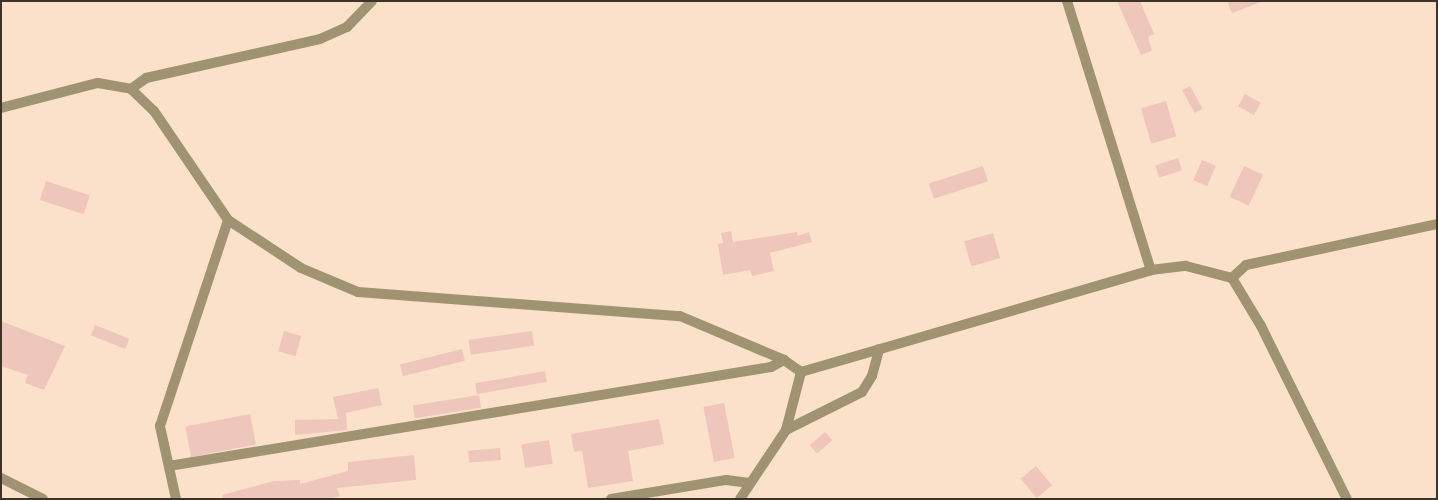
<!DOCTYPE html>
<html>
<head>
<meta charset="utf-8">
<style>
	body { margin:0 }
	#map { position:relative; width:1438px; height:500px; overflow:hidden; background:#fce1ca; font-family:"Libre Baskerville",serif }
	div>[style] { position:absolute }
	.building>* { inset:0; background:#eec6bb; transform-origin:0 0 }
	.minor>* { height:10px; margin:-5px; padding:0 5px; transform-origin:5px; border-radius:5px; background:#9f9372 }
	span { translate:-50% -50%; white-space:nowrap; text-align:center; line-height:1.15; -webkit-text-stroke:4px #fff; paint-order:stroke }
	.frame { position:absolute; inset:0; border:2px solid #3e332a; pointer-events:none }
</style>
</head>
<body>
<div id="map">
	<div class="building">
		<i style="clip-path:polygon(1117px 1px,1140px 1px,1154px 34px,1148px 37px,1152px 51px,1141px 55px)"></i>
		<i style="clip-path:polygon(1227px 1px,1261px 1px,1261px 2px,1232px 13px)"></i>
		<i style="left:1190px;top:86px;width:26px;height:9px;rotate:61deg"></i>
		<i style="left:1245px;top:94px;width:18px;height:14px;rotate:29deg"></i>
		<i style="left:1166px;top:101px;width:37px;height:26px;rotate:74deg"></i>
		<i style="left:1178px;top:158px;width:13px;height:24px;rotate:72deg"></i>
		<i style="left:1202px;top:160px;width:15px;height:22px;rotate:23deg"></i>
		<i style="left:983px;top:166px;width:16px;height:57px;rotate:72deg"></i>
		<i style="left:1244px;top:166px;width:21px;height:34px;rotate:25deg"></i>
		<i style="left:46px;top:181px;width:46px;height:20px;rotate:18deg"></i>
		<i style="clip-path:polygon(731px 231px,733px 242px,797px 232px,798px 236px,809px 232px,812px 242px,770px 253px,774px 271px,752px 276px,750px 270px,723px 275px,718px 244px,723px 243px,721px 233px)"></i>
		<i style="left:993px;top:233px;width:26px;height:30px;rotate:74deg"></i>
		<i style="clip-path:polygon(1px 321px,65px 346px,44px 390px,25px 383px,28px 375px,1px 366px)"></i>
		<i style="left:95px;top:325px;width:37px;height:11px;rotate:22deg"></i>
		<i style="left:284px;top:331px;width:18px;height:21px;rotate:16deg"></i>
		<i style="left:532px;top:331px;width:15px;height:64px;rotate:82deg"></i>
		<i style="left:462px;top:349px;width:12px;height:64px;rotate:76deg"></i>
		<i style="left:545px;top:371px;width:11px;height:71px;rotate:80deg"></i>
		<i style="clip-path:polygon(378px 388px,382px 405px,346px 413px,347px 430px,295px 435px,295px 420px,338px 419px,333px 397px)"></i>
		<i style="left:479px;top:395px;width:13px;height:67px;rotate:81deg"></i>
		<i style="left:724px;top:403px;width:56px;height:21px;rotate:79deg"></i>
		<i style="left:250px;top:414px;width:31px;height:66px;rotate:79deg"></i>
		<i style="clip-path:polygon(659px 419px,664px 444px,628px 451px,633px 481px,588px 488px,582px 451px,574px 452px,571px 434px)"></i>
		<i style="left:825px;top:432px;width:11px;height:20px;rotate:49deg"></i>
		<i style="left:549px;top:440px;width:24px;height:28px;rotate:81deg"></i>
		<i style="left:500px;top:448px;width:12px;height:32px;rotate:85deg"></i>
		<i style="clip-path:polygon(414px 455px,416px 480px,337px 488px,340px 496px,329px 499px,223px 499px,222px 495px,274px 481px,300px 480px,300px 484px,348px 471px,348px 462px)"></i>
		<i style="left:1036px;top:466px;width:25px;height:20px;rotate:50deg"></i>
	</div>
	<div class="minor">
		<i style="left:1067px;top:1px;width:282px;rotate:72.7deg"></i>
		<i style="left:131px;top:89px;width:19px;rotate:-36deg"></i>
		<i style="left:146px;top:78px;width:178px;rotate:-12.6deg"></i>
		<i style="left:320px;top:39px;width:30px;rotate:-24deg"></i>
		<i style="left:347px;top:27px;width:36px;rotate:-46deg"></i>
		<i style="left:1px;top:108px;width:100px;rotate:-14.5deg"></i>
		<i style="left:98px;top:83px;width:34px;rotate:10deg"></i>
		<i style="left:131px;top:89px;width:32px;rotate:44deg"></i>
		<i style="left:154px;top:111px;width:132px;rotate:55.8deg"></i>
		<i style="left:228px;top:220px;width:87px;rotate:33.3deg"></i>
		<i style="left:301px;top:268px;width:62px;rotate:22.8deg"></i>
		<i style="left:358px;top:292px;width:323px;rotate:4.3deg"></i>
		<i style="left:680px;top:316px;width:113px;rotate:22.9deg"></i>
		<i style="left:784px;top:360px;width:21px;rotate:35deg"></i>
		<i style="left:801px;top:372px;width:365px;rotate:-16.2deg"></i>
		<i style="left:1151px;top:270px;width:35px;rotate:-7deg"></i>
		<i style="left:1186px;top:266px;width:48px;rotate:14.6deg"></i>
		<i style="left:1232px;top:278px;width:56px;rotate:58.9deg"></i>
		<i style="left:1261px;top:326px;width:193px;rotate:63.6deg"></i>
		<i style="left:1232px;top:278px;width:19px;rotate:-43deg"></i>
		<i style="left:1246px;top:265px;width:195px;rotate:-12.1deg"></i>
		<i style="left:786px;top:430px;width:85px;rotate:-26.6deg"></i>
		<i style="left:862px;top:392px;width:19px;rotate:-58deg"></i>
		<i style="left:872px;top:376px;width:28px;rotate:-75deg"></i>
		<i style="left:169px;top:466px;width:610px;rotate:-9.34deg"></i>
		<i style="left:771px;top:367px;width:15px;rotate:-28deg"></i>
		<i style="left:1px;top:478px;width:47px;rotate:26.6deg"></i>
		<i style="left:176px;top:499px;width:75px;rotate:-102.4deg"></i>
		<i style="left:160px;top:426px;width:217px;rotate:-71.7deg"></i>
		<i style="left:611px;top:499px;width:117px;rotate:-9.4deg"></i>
		<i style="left:726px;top:480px;width:24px;rotate:7deg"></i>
		<i style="left:740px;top:499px;width:83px;rotate:-56.3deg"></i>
		<i style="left:786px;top:430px;width:60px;rotate:-75.5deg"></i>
	</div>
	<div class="frame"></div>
</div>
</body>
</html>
